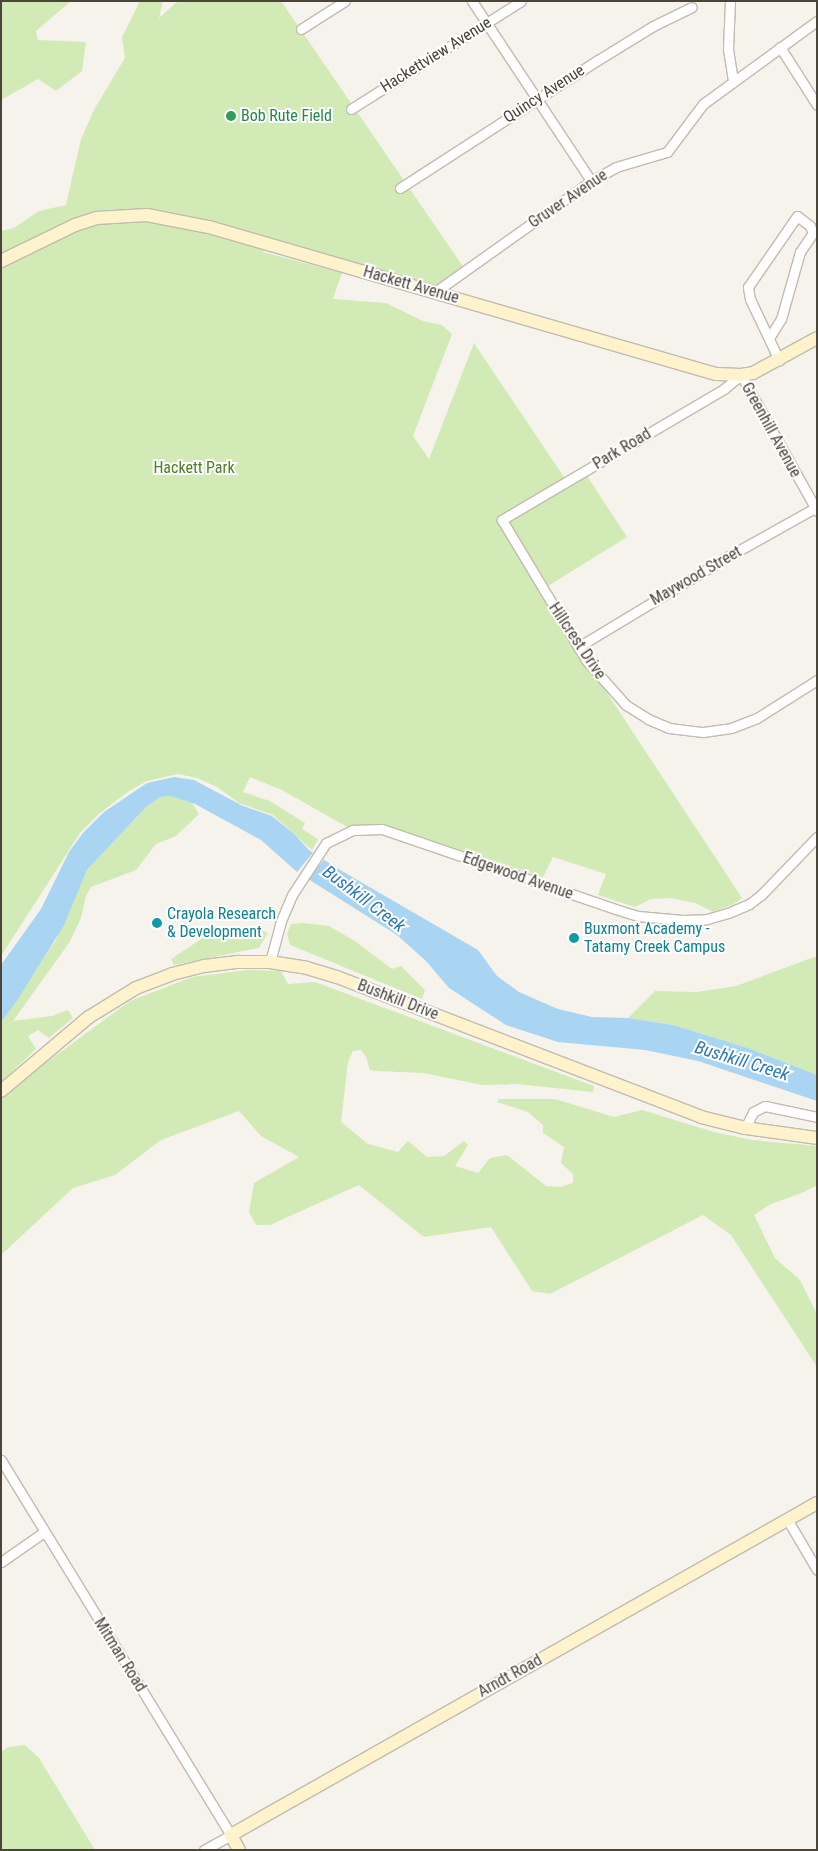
<!DOCTYPE html>
<html>
<head>
<meta charset="utf-8">
<style>
	body { margin:0 }
	#map { position:relative; width:818px; height:1851px; overflow:hidden; background:#f6f3ec; font-family:"Roboto Condensed",sans-serif }
	div>[style] { position:absolute }
	.green>* { inset:0; background:#d2eab5 }
	.water>* { inset:0; background:#a9d4f2 }
	.pier>* { inset:0; background:#f6f3ec; transform-origin:0 0 }
	.roads { filter:drop-shadow(1px 0 #c2bbae) drop-shadow(-1px 0 #c2bbae) drop-shadow(0 1px #c2bbae) drop-shadow(0 -1px #c2bbae) }
	.street>* { height:9px; margin:-4.5px; padding:0 4.5px; transform-origin:4.5px; border-radius:4.5px; background:#fff }
	.secondary>* { height:12px; margin:-6px; padding:0 6px; transform-origin:6px; border-radius:6px; background:#fff3cd }
	.dots>* { width:14px; height:14px; translate:-50% -50%; box-sizing:border-box; border:2px solid #fff; border-radius:50% }
	span { translate:-50% -50%; white-space:nowrap; text-align:center; line-height:1.15; -webkit-text-stroke:4px #fff; paint-order:stroke }
	.street-label { font-size:16px; color:#4b4439 }
	.leisure-label { font-size:16px; color:#27864d }
	.left { translate:0 -50%; text-align:left }
	.park-label { font-size:16px; color:#4a7f2a }
	.culture-label { font-size:16px; color:#0d838f }
	.water-label { font-size:18px; color:#2e7ab2; font-style:italic }
	.frame { position:absolute; inset:0; border:2px solid #4b4439; pointer-events:none }
</style>
</head>
<body>
<div id="map">
	<div class="green">
		<i style="clip-path:polygon(1px 1px,71px 1px,36px 31px,38px 40px,86px 42px,82px 71px,56px 91px,38px 79px,1px 100px)"></i>
		<i style="clip-path:polygon(140px 1px,163px 1px,159px 18px,178px 1px,281px 1px,464px 268px,435px 292px,265px 243px,263px 252px,342px 273px,333px 299px,386px 303px,423px 321px,442px 325px,452px 334px,413px 436px,429px 459px,474px 343px,570px 486px,587px 476px,627px 537px,540px 591px,742px 898px,734px 904px,713px 912px,695px 903px,670px 898px,651px 899px,635px 907px,598px 895px,606px 874px,553px 857px,543px 877px,385px 825px,347px 827px,282px 790px,250px 777px,243px 792px,270px 801px,305px 823px,302px 829px,318px 839px,312px 850px,273px 815px,239px 803px,217px 787px,197px 778px,178px 774px,147px 781px,129px 791px,100px 813px,80px 833px,1px 956px,1px 261px,70px 221px,1px 253px,1px 231px,14px 228px,39px 211px,66px 205px,81px 139px,95px 108px,125px 58px,122px 37px)"></i>
		<i style="clip-path:polygon(170px 796px,192px 803px,199px 814px,176px 836px,156px 844px,136px 870px,91px 887px,86px 896px,81px 918px,69px 943px,13px 1021px,52px 1016px,68px 1010px,73px 1018px,49px 1038px,38px 1030px,28px 1036px,36px 1049px,1px 1082px,1px 1022px,56px 940px,87px 870px,146px 807px,160px 797px)"></i>
		<i style="clip-path:polygon(303px 923px,329px 926px,355px 941px,392px 969px,401px 966px,425px 990px,422px 999px,290px 945px,287px 933px,291px 924px)"></i>
		<i style="clip-path:polygon(259px 929px,268px 933px,259px 948px,174px 965px,171px 959px,215px 930px)"></i>
		<i style="clip-path:polygon(817px 956px,817px 1075px,748px 1048px,673px 1025px,628px 1018px,655px 991px,697px 992px,736px 986px)"></i>
		<i style="clip-path:polygon(248px 970px,281px 971px,288px 984px,315px 982px,594px 1086px,593px 1092px,516px 1084px,482px 1085px,424px 1073px,377px 1071px,370px 1070px,366px 1057px,361px 1050px,353px 1051px,348px 1062px,341px 1122px,368px 1144px,398px 1152px,408px 1141px,427px 1157px,444px 1156px,464px 1141px,468px 1145px,455px 1166px,478px 1173px,490px 1158px,507px 1155px,546px 1186px,560px 1187px,573px 1183px,573px 1174px,561px 1163px,564px 1147px,543px 1133px,543px 1125px,528px 1112px,497px 1102px,499px 1099px,555px 1099px,614px 1117px,642px 1110px,714px 1132px,752px 1140px,817px 1146px,817px 1185px,804px 1192px,771px 1204px,754px 1215px,775px 1258px,800px 1280px,817px 1314px,817px 1367px,731px 1235px,703px 1215px,550px 1294px,532px 1291px,491px 1227px,424px 1237px,359px 1185px,270px 1225px,256px 1225px,249px 1212px,254px 1183px,299px 1157px,261px 1136px,239px 1111px,161px 1140px,115px 1175px,73px 1188px,1px 1255px,1px 1099px,17px 1084px,130px 1001px,192px 977px)"></i>
		<i style="clip-path:polygon(25px 1745px,39px 1758px,95px 1850px,1px 1850px,1px 1752px,8px 1747px)"></i>
	</div>
	<div class="water">
		<i style="clip-path:polygon(174px 777px,194px 780px,243px 806px,272px 816px,294px 834px,309px 850px,335px 867px,478px 950px,497px 976px,519px 992px,558px 1009px,592px 1017px,628px 1018px,673px 1025px,748px 1048px,817px 1075px,817px 1101px,698px 1061px,645px 1050px,558px 1042px,506px 1025px,449px 988px,426px 961px,397px 935px,297px 872px,261px 840px,195px 804px,170px 796px,160px 797px,146px 807px,87px 870px,63px 927px,18px 999px,1px 1022px,1px 965px,41px 909px,69px 852px,83px 833px,104px 812px,147px 783px)"></i>
	</div>
	<div class="pier">
		<i style="left:315px;top:850px;width:13px;height:30px;rotate:39deg"></i>
	</div>
	<div class="roads">
		<div class="street">
			<i style="left:472px;top:1px;width:216px;rotate:56.5deg"></i>
			<i style="left:730px;top:1px;width:48px;rotate:92.4deg"></i>
			<i style="left:728px;top:49px;width:31px;rotate:81deg"></i>
			<i style="left:301px;top:29px;width:52px;rotate:-32.5deg"></i>
			<i style="left:780px;top:47px;width:69px;rotate:57.5deg"></i>
			<i style="left:351px;top:109px;width:201px;rotate:-32.4deg"></i>
			<i style="left:400px;top:188px;width:236px;rotate:-32.9deg"></i>
			<i style="left:598px;top:60px;width:65px;rotate:-31.7deg"></i>
			<i style="left:653px;top:26px;width:43px;rotate:-26deg"></i>
			<i style="left:435px;top:292px;width:191px;rotate:-35.4deg"></i>
			<i style="left:591px;top:181px;width:29px;rotate:-29deg"></i>
			<i style="left:616px;top:167px;width:53px;rotate:-16.4deg"></i>
			<i style="left:667px;top:152px;width:60px;rotate:-53.1deg"></i>
			<i style="left:703px;top:104px;width:141px;rotate:-36.1deg"></i>
			<i style="left:769px;top:338px;width:22px;rotate:-58deg"></i>
			<i style="left:781px;top:319px;width:70px;rotate:-74.2deg"></i>
			<i style="left:800px;top:252px;width:23px;rotate:-56deg"></i>
			<i style="left:813px;top:233px;width:8px;rotate:-113deg"></i>
			<i style="left:810px;top:226px;width:16px;rotate:-142deg"></i>
			<i style="left:797px;top:216px;width:86px;rotate:124.6deg"></i>
			<i style="left:748px;top:287px;width:12px;rotate:81deg"></i>
			<i style="left:750px;top:299px;width:68px;rotate:64.6deg"></i>
			<i style="left:817px;top:511px;width:156px;rotate:-119.2deg"></i>
			<i style="left:741px;top:375px;width:22px;rotate:141deg"></i>
			<i style="left:724px;top:389px;width:258px;rotate:149.5deg"></i>
			<i style="left:502px;top:520px;width:163px;rotate:59deg"></i>
			<i style="left:586px;top:660px;width:60px;rotate:48.4deg"></i>
			<i style="left:626px;top:705px;width:26px;rotate:32deg"></i>
			<i style="left:648px;top:719px;width:23px;rotate:23deg"></i>
			<i style="left:669px;top:728px;width:34px;rotate:7deg"></i>
			<i style="left:703px;top:732px;width:28px;rotate:-8deg"></i>
			<i style="left:731px;top:728px;width:28px;rotate:-21deg"></i>
			<i style="left:757px;top:718px;width:71px;rotate:-32.3deg"></i>
			<i style="left:578px;top:647px;width:176px;rotate:-31.1deg"></i>
			<i style="left:729px;top:556px;width:98px;rotate:-29.2deg"></i>
			<i style="left:270px;top:962px;width:42px;rotate:-75deg"></i>
			<i style="left:281px;top:921px;width:28px;rotate:-67deg"></i>
			<i style="left:292px;top:895px;width:62px;rotate:-56.8deg"></i>
			<i style="left:326px;top:843px;width:30px;rotate:-26deg"></i>
			<i style="left:353px;top:830px;width:29px;rotate:-2deg"></i>
			<i style="left:382px;top:829px;width:246px;rotate:18.9deg"></i>
			<i style="left:615px;top:909px;width:24px;rotate:17deg"></i>
			<i style="left:638px;top:916px;width:45px;rotate:5.1deg"></i>
			<i style="left:683px;top:920px;width:24px;rotate:-2deg"></i>
			<i style="left:707px;top:919px;width:22px;rotate:-16deg"></i>
			<i style="left:728px;top:913px;width:23px;rotate:-23deg"></i>
			<i style="left:749px;top:904px;width:15px;rotate:-37deg"></i>
			<i style="left:761px;top:895px;width:81px;rotate:-46deg"></i>
			<i style="left:745px;top:1128px;width:18px;rotate:-63deg"></i>
			<i style="left:753px;top:1112px;width:13px;rotate:-27deg"></i>
			<i style="left:765px;top:1106px;width:53px;rotate:11.9deg"></i>
			<i style="left:1px;top:1460px;width:440px;rotate:58.5deg"></i>
			<i style="left:231px;top:1835px;width:31px;rotate:151deg"></i>
			<i style="left:787px;top:1519px;width:59px;rotate:59.5deg"></i>
			<i style="left:1px;top:1562px;width:52px;rotate:-34.9deg"></i>
		</div>
		<div class="secondary">
			<i style="left:1px;top:261px;width:82px;rotate:-25.9deg"></i>
			<i style="left:75px;top:225px;width:22px;rotate:-18deg"></i>
			<i style="left:96px;top:218px;width:51px;rotate:-3.4deg"></i>
			<i style="left:147px;top:215px;width:63px;rotate:11deg"></i>
			<i style="left:209px;top:227px;width:528px;rotate:16.17deg"></i>
			<i style="left:716px;top:374px;width:25px;rotate:2deg"></i>
			<i style="left:741px;top:375px;width:12px;rotate:-9deg"></i>
			<i style="left:753px;top:373px;width:73px;rotate:-28.7deg"></i>
			<i style="left:1px;top:1091px;width:115px;rotate:-40.1deg"></i>
			<i style="left:89px;top:1017px;width:55px;rotate:-31.7deg"></i>
			<i style="left:136px;top:988px;width:39px;rotate:-21deg"></i>
			<i style="left:172px;top:974px;width:33px;rotate:-14deg"></i>
			<i style="left:204px;top:966px;width:34px;rotate:-7deg"></i>
			<i style="left:238px;top:962px;width:32px"></i>
			<i style="left:270px;top:962px;width:37px;rotate:9deg"></i>
			<i style="left:307px;top:968px;width:31px;rotate:17deg"></i>
			<i style="left:337px;top:977px;width:390px;rotate:21deg"></i>
			<i style="left:701px;top:1117px;width:45px;rotate:14deg"></i>
			<i style="left:745px;top:1128px;width:73px;rotate:7.9deg"></i>
			<i style="left:239px;top:1850px;width:17px;rotate:-118deg"></i>
			<i style="left:231px;top:1835px;width:674px;rotate:-29.53deg"></i>
		</div>
	</div>
	<div class="dots">
		<i style="left:231px;top:116px;background:#2e9e5b"></i>
		<i style="left:157px;top:923px;background:#0f9aa8"></i>
		<i style="left:574px;top:938px;background:#0f9aa8"></i>
	</div>
	<div class="street-label">
		<span style="left:436px;top:55px;rotate:-32deg">Hackettview Avenue</span>
		<span style="left:544px;top:94px;rotate:-33deg">Quincy Avenue</span>
		<span style="left:568px;top:199px;rotate:-34deg">Gruver Avenue</span>
		<span style="left:411px;top:285px;rotate:16deg">Hackett Avenue</span>
		<span style="left:771px;top:430px;rotate:61deg">Greenhill Avenue</span>
		<span style="left:622px;top:449px;rotate:-31deg">Park Road</span>
		<span style="left:696px;top:576px;rotate:-30deg">Maywood Street</span>
		<span style="left:577px;top:641px;rotate:56deg">Hillcrest Drive</span>
		<span style="left:518px;top:876px;rotate:19deg">Edgewood Avenue</span>
		<span style="left:398px;top:1000px;rotate:21deg">Bushkill Drive</span>
		<span style="left:120px;top:1655px;rotate:58deg">Mitman Road</span>
		<span style="left:510px;top:1676px;rotate:-29deg">Arndt Road</span>
	</div>
	<div class="leisure-label">
		<span class="left" style="left:241px;top:116px">Bob Rute Field</span>
	</div>
	<div class="park-label">
		<span style="left:194px;top:468px">Hackett Park</span>
	</div>
	<div class="culture-label">
		<span class="left" style="left:167px;top:923px">Crayola Research<br>&amp; Development</span>
		<span class="left" style="left:584px;top:938px">Buxmont Academy -<br>Tatamy Creek Campus</span>
	</div>
	<div class="water-label">
		<span style="left:364px;top:899px;rotate:37deg">Bushkill Creek</span>
		<span style="left:742px;top:1061px;rotate:17deg">Bushkill Creek</span>
	</div>
	<div class="frame"></div>
</div>
</body>
</html>
